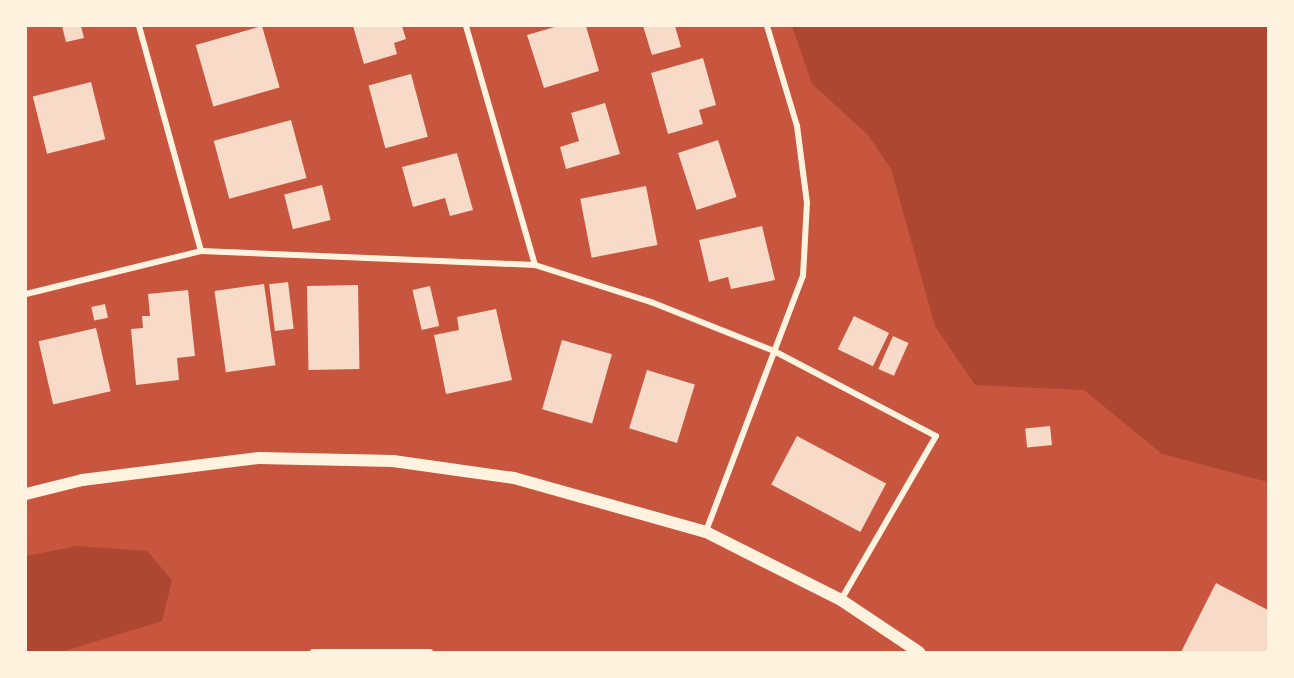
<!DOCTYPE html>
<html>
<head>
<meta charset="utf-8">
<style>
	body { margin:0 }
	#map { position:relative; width:1294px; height:678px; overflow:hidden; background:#c8553d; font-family:Cabin,sans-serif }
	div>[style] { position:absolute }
	.green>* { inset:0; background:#ae4732 }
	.building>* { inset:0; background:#f7dbc8; transform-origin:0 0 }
	.minor>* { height:6px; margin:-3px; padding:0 3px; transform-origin:3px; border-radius:3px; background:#fff3e0 }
	.secondary>* { height:12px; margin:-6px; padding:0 6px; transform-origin:6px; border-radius:6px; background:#fff3e0 }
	span { translate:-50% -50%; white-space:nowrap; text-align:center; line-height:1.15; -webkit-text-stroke:4.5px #fff3e0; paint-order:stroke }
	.frame { position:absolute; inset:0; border:27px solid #fff3e0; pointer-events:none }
</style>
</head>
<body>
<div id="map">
	<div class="green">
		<i style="clip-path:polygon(792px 26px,1268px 26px,1268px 482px,1162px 454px,1084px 390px,975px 385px,935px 326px,891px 169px,867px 134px,812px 84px)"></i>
		<i style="clip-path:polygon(77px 546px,147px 551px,172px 580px,162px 621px,61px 652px,26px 652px,26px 556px)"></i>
	</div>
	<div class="building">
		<i style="clip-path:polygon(62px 26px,81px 26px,84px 38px,66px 42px)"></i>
		<i style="left:262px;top:26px;width:64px;height:69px;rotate:74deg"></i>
		<i style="clip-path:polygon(353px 26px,402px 26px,406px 39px,394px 43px,397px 54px,364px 64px)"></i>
		<i style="clip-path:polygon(558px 26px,586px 26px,599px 71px,544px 88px,527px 35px)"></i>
		<i style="clip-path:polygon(643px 26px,675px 26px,681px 47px,652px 55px)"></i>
		<i style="clip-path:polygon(703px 58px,716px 105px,699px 110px,703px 124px,668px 134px,651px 73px)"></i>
		<i style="left:411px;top:74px;width:65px;height:44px;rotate:75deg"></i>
		<i style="left:91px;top:82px;width:59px;height:60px;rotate:76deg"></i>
		<i style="clip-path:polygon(605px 103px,620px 154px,566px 169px,560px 147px,579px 141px,571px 113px)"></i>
		<i style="left:291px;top:120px;width:60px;height:80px;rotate:75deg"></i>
		<i style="left:718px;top:140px;width:60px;height:42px;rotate:72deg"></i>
		<i style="clip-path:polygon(457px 153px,473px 210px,450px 216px,445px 198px,413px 207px,402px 167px)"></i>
		<i style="left:322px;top:185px;width:36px;height:39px;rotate:76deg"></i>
		<i style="left:646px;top:186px;width:60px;height:67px;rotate:79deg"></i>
		<i style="clip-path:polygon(762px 226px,775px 280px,731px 289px,728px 277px,709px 282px,699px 240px)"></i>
		<i style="left:288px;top:282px;width:47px;height:19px;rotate:83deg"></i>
		<i style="left:264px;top:284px;width:82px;height:50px;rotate:82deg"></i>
		<i style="left:358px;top:285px;width:84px;height:51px;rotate:89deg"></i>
		<i style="left:430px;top:286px;width:41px;height:18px;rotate:77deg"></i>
		<i style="clip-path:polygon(188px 290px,195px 356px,177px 358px,179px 380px,136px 385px,131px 329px,143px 328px,142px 316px,150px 316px,148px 294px)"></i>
		<i style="left:105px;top:304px;width:14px;height:14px;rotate:78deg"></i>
		<i style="clip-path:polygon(496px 309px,512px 380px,446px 394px,434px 335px,459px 330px,457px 317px)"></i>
		<i style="left:854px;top:316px;width:39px;height:37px;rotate:26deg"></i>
		<i style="left:96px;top:328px;width:65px;height:59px;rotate:77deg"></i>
		<i style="left:893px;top:336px;width:17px;height:36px;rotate:24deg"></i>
		<i style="left:562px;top:340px;width:52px;height:72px;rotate:16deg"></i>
		<i style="left:647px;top:370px;width:50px;height:61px;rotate:17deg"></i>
		<i style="left:1050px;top:426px;width:19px;height:25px;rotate:84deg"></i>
		<i style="left:797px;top:436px;width:101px;height:55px;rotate:28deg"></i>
		<i style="clip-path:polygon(1216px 583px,1268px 610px,1268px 652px,1181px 652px)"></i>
	</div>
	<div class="minor">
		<i style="left:139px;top:26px;width:233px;rotate:74.6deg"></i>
		<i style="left:466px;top:26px;width:249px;rotate:73.9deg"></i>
		<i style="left:26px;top:294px;width:180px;rotate:-13.8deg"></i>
		<i style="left:201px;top:251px;width:334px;rotate:2.4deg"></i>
		<i style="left:535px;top:265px;width:122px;rotate:17.7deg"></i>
		<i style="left:651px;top:302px;width:132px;rotate:21.7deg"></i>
		<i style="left:774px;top:351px;width:183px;rotate:27.7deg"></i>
		<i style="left:936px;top:436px;width:190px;rotate:120.1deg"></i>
		<i style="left:706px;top:531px;width:273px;rotate:-69.2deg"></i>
		<i style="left:803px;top:276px;width:73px;rotate:-86.9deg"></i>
		<i style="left:807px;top:203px;width:78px;rotate:-97.4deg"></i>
		<i style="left:797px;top:126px;width:104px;rotate:-106.7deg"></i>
		<i style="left:313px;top:652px;width:117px"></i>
	</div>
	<div class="secondary">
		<i style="left:26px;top:494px;width:58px;rotate:-14deg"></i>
		<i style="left:82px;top:480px;width:178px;rotate:-7.1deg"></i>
		<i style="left:259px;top:458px;width:134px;rotate:1.3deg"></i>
		<i style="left:393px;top:461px;width:122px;rotate:8deg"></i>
		<i style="left:514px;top:478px;width:199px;rotate:15.7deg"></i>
		<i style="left:706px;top:532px;width:151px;rotate:26.7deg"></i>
		<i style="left:841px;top:600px;width:94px;rotate:33.7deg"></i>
	</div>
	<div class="frame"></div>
</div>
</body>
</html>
